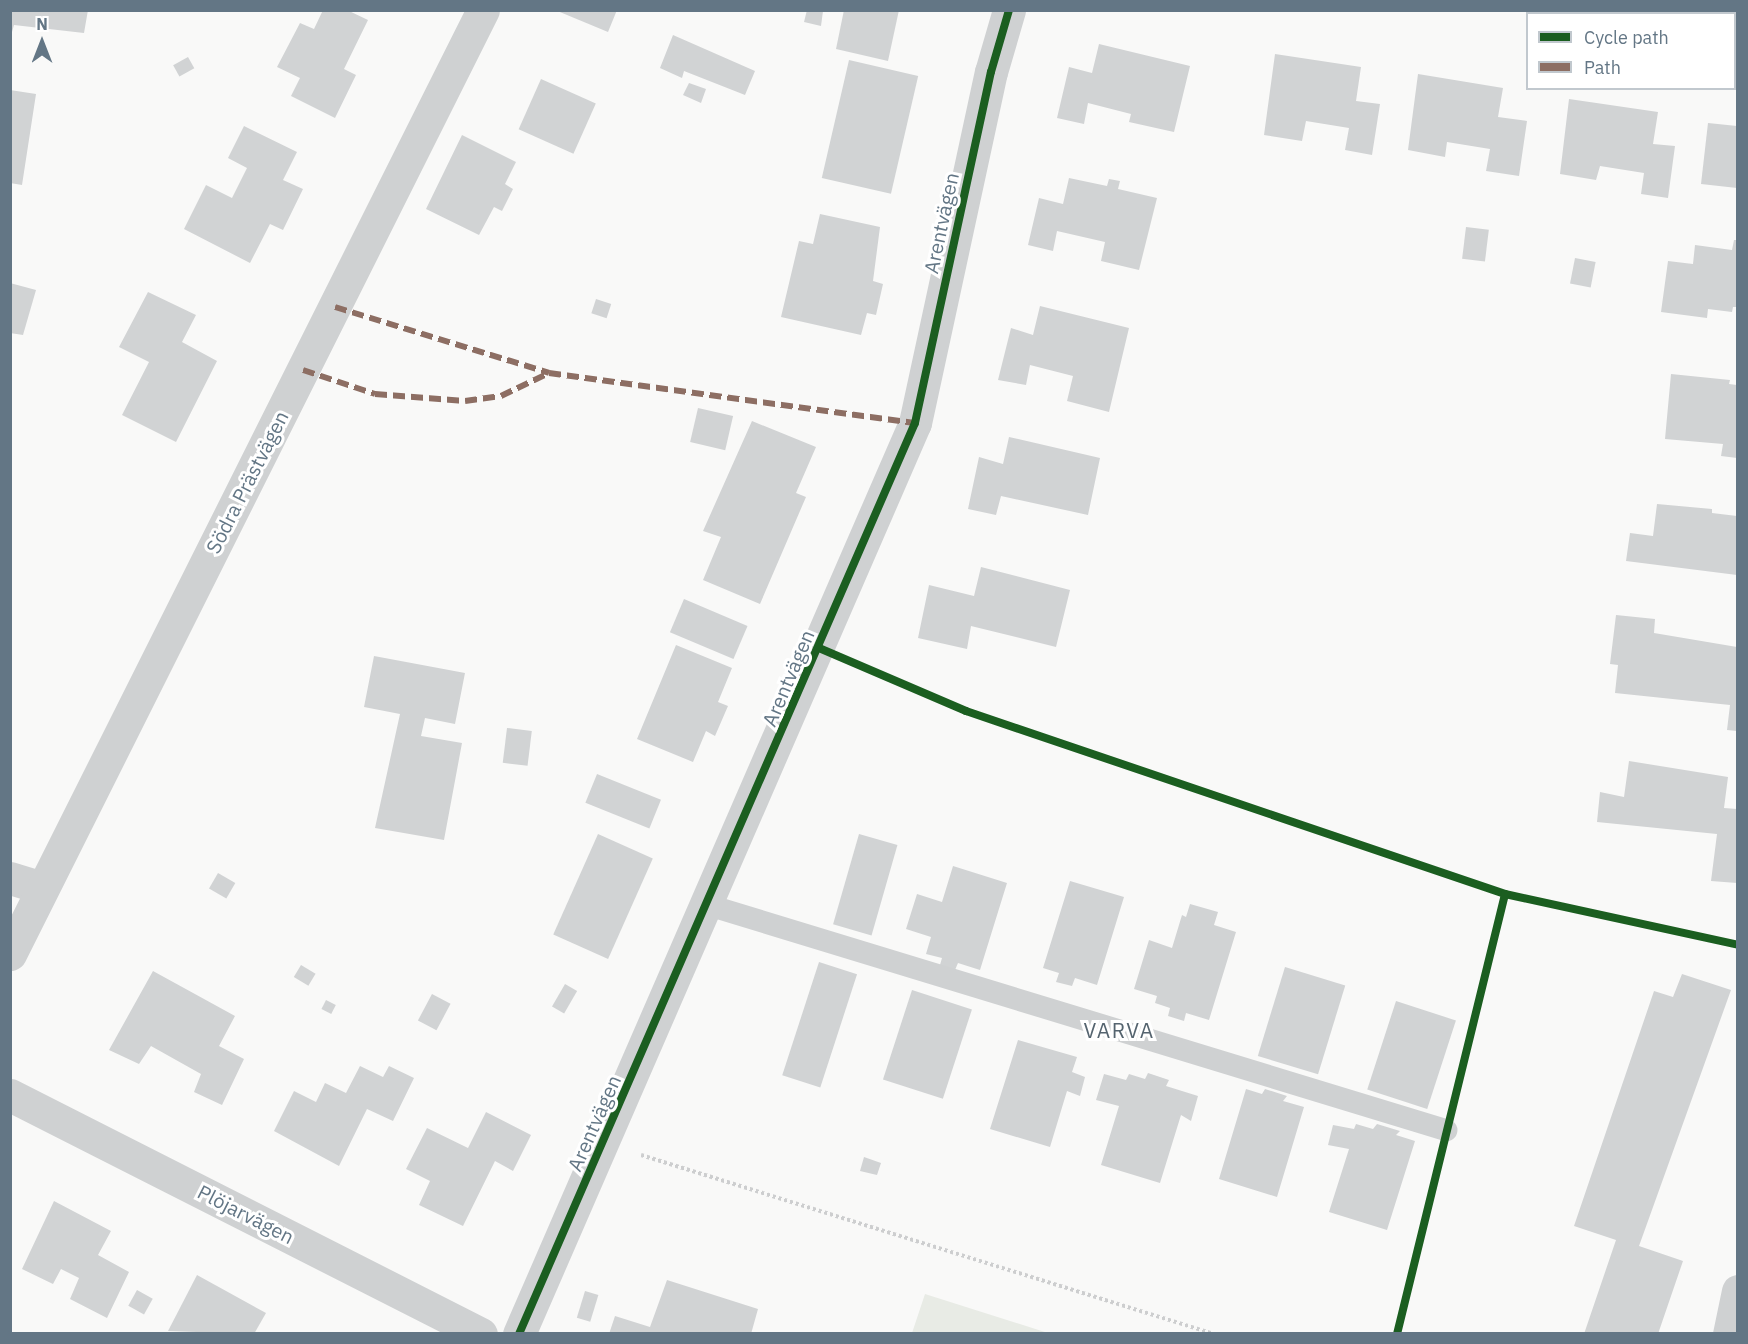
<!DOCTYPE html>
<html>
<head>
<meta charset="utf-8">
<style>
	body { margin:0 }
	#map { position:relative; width:1748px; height:1344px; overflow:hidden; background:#f9f9f8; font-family:"IBM Plex Sans",sans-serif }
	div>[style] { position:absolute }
	.green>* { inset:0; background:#e8ebe5 }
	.building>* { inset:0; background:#d1d3d4; transform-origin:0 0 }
	.path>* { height:4px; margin-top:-2px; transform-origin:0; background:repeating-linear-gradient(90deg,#cdcecf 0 3px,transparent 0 6px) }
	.lane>* { height:22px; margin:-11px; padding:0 11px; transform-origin:11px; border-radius:11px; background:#cfd1d2 }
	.street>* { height:33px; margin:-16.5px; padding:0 16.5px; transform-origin:16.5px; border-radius:16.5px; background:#cfd1d2 }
	.quiet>* { height:6px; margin-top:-3px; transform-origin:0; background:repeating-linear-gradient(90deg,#8d6e63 0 12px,transparent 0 18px) }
	.cycleway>* { height:8px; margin:-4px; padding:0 4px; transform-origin:4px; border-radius:4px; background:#1b5e20 }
	span { translate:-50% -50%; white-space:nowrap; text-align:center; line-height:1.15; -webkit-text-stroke:6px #fff; paint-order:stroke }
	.street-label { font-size:20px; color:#637685 }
	.neighbourhood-label { font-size:21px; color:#55646f; letter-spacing:1.5px }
	.frame { position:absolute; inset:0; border:12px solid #637685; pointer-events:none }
	.legend { position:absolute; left:1526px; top:12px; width:210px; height:78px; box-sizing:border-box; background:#fff; border:2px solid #c1c8ce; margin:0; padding:8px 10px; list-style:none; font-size:18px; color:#637685 }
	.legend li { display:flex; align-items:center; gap:12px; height:30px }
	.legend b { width:30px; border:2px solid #c1c8ce }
	.north { position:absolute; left:12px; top:12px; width:60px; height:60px; -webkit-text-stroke:4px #fff; paint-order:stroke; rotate:0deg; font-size:16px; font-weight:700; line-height:24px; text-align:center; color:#637685 }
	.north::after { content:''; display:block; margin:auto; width:21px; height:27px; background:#637685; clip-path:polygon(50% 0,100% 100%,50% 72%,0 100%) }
</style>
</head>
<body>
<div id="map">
	<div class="green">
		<i style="clip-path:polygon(925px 1294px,1048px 1333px,912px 1333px)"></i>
	</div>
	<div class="building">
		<i style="clip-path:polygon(10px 10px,88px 10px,84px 33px,14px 25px,10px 39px)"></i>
		<i style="clip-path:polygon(323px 10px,347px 10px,368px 20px,344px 69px,356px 75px,335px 118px,291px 96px,300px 78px,277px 67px,300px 23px,314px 29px)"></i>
		<i style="clip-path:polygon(555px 10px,617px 10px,608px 32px)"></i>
		<i style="clip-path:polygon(807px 10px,823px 11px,821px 26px,804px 22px)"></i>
		<i style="clip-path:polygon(844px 10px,899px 10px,888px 61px,836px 49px)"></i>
		<i style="clip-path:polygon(673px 35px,755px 71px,745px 95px,684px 71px,682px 78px,660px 68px)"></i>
		<i style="clip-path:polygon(1099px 44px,1190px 66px,1174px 132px,1129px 122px,1131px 114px,1088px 103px,1084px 124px,1057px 118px,1069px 67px,1092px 73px)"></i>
		<i style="clip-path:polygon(1275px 54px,1361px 67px,1356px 101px,1380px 104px,1372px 155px,1345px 150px,1349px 128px,1306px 121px,1302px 141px,1264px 135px)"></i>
		<i style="left:188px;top:57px;width:13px;height:17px;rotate:61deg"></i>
		<i style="left:849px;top:60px;width:71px;height:121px;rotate:13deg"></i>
		<i style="clip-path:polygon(1418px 74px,1503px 88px,1498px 117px,1527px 121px,1519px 176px,1486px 171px,1490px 149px,1447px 142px,1445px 157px,1408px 150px)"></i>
		<i style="left:541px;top:79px;width:60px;height:55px;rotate:24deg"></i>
		<i style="clip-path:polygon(689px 83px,706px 89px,701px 103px,683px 95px)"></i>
		<i style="clip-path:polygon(10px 90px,36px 94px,22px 185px,10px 183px)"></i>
		<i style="clip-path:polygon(1569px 99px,1658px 112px,1653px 144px,1675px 146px,1668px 198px,1641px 194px,1644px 173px,1600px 166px,1596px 180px,1560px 174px)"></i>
		<i style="clip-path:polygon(1708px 123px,1737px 126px,1737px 188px,1701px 184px)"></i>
		<i style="clip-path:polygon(244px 126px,297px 152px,283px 180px,303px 189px,283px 230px,270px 224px,250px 263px,184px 229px,206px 185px,232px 198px,247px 168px,228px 158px)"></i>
		<i style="clip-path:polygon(462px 135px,516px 162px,505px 184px,513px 189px,502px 211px,494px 207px,479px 235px,426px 209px)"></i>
		<i style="clip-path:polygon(1069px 178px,1107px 186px,1109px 179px,1120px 181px,1118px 189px,1157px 198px,1139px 270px,1101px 261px,1105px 242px,1057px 231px,1053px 251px,1028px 245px,1039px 198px,1063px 204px)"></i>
		<i style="clip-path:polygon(820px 214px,880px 227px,873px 281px,883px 284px,876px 315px,867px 313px,861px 335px,781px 317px,799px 241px,813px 244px)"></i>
		<i style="left:1466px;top:227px;width:23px;height:32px;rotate:7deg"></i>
		<i style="clip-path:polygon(1734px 240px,1737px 240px,1737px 307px,1733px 307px,1732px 312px,1708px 309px,1707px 318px,1661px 312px,1668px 261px,1693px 264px,1695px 245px,1732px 250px)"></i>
		<i style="left:1575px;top:258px;width:21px;height:26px;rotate:11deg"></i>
		<i style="clip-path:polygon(10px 283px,36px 290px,23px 335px,10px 333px)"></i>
		<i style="clip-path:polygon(148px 292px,196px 315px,182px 342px,217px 361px,176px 442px,122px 415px,149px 362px,119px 347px)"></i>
		<i style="left:596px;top:299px;width:16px;height:15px;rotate:18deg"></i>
		<i style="clip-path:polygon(1040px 306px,1129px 328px,1109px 412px,1067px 401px,1073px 376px,1030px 365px,1026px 385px,998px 380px,1011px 328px,1033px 335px)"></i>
		<i style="clip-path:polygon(1671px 374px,1730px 380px,1729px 384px,1737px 385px,1737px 458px,1721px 456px,1723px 444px,1665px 439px)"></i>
		<i style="left:698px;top:408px;width:36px;height:35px;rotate:13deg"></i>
		<i style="clip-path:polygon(752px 421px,816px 447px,796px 493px,806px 497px,760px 604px,703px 580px,721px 537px,703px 531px)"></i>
		<i style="clip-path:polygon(1009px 437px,1100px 458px,1088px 515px,1001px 496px,996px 515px,968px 509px,979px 457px,1003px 464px)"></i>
		<i style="clip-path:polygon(1657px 504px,1712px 509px,1712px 513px,1737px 516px,1737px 575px,1626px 561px,1630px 533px,1653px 536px)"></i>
		<i style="clip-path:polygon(981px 567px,1070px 590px,1056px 647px,971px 626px,967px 649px,918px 638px,929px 585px,974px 596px)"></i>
		<i style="left:684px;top:599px;width:69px;height:36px;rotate:23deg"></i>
		<i style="clip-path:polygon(1616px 615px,1655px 619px,1654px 633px,1737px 647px,1737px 731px,1727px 730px,1730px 705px,1615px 693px,1618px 665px,1610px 664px)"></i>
		<i style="clip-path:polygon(676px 645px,732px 668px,718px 702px,728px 706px,715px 736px,706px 731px,693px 762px,637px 739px)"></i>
		<i style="clip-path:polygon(374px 656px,465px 673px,455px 724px,425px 718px,421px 736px,462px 743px,444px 840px,375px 828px,400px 714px,364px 707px)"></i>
		<i style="left:507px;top:728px;width:25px;height:35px;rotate:7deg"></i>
		<i style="clip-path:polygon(1629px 761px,1728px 777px,1724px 808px,1737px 809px,1737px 883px,1711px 881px,1717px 834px,1597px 822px,1600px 792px,1624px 797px)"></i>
		<i style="left:597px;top:774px;width:69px;height:31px;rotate:22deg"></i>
		<i style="left:598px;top:834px;width:60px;height:110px;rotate:24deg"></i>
		<i style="left:859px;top:834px;width:40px;height:94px;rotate:16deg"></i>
		<i style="clip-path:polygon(953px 866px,1007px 883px,980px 970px,958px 963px,955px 970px,940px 965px,942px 958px,926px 954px,931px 937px,906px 929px,917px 894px,942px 902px)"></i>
		<i style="left:218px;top:873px;width:20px;height:18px;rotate:30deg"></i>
		<i style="clip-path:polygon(1070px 881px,1124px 897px,1097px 985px,1075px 978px,1072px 986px,1056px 982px,1059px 973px,1043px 968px)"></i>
		<i style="clip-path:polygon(1190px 904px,1218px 912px,1214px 925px,1236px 932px,1209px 1020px,1186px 1013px,1184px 1021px,1168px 1016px,1170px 1008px,1155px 1003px,1157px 996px,1134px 989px,1149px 940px,1172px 948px,1182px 915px,1186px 917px)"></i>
		<i style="left:819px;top:962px;width:40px;height:119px;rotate:18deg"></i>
		<i style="left:301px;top:965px;width:17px;height:14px;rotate:31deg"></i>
		<i style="left:1285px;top:967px;width:63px;height:93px;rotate:17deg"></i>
		<i style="clip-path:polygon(153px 971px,235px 1016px,219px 1046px,244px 1059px,222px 1105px,194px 1092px,201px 1074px,151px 1046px,139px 1064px,109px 1050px)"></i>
		<i style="clip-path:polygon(1682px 974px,1731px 990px,1639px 1246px,1683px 1261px,1658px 1334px,1584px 1334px,1616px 1240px,1574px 1226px,1654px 991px,1673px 997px)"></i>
		<i style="left:565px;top:984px;width:14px;height:26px;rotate:30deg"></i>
		<i style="left:912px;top:990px;width:63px;height:94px;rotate:18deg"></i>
		<i style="left:432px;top:994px;width:21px;height:30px;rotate:28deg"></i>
		<i style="left:326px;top:1000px;width:11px;height:10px;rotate:27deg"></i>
		<i style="left:1396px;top:1001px;width:63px;height:93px;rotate:18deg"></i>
		<i style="clip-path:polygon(1018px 1040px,1077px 1057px,1072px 1072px,1085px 1077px,1080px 1096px,1067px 1091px,1050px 1147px,990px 1129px)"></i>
		<i style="clip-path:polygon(360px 1066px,383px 1077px,389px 1066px,414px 1078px,393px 1121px,367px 1109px,339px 1166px,274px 1131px,294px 1091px,316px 1102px,325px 1083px,346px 1093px)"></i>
		<i style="clip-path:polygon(1148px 1073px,1169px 1080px,1166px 1086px,1198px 1096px,1191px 1121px,1181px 1115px,1160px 1183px,1101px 1165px,1119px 1106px,1096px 1100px,1104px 1074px,1126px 1080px,1129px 1074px,1145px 1079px)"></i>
		<i style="clip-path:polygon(1246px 1089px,1262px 1094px,1265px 1089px,1287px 1096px,1283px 1101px,1304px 1107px,1277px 1197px,1219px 1179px)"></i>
		<i style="clip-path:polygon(486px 1112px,531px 1135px,513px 1171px,495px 1161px,463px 1226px,419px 1205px,430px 1181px,406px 1169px,427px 1128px,468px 1148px)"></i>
		<i style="clip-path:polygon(1356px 1124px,1373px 1129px,1377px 1124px,1400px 1131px,1396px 1135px,1415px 1141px,1387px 1230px,1329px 1212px,1349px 1149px,1328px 1145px,1333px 1125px,1354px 1129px)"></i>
		<i style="clip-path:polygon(864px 1157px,881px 1163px,877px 1175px,860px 1171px)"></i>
		<i style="clip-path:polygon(54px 1201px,111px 1231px,98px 1255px,129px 1272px,107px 1318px,70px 1299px,79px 1278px,61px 1269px,53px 1284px,22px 1269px)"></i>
		<i style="clip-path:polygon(197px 1275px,266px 1313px,254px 1334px,168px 1331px)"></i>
		<i style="clip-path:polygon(667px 1280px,758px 1309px,751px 1334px,609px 1334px,615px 1316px,650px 1327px)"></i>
		<i style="left:137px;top:1290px;width:18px;height:18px;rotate:29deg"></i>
		<i style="left:585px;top:1291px;width:14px;height:28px;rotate:17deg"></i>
	</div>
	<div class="path">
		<i style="left:641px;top:1155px;width:600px;rotate:17.35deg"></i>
	</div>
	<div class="lane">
		<i style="left:708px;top:905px;width:772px;rotate:16.96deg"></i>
	</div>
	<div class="street">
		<i style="left:1565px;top:10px;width:19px;rotate:12deg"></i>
		<i style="left:1734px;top:38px;width:4px"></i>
		<i style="left:10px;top:878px;width:34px;rotate:17deg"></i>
		<i style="left:10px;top:954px;width:1056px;rotate:-63.39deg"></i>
		<i style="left:10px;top:1095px;width:528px;rotate:26.9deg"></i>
		<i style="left:519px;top:1334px;width:993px;rotate:-66.51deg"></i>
		<i style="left:915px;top:423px;width:359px;rotate:-77.8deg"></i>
		<i style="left:991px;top:72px;width:65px;rotate:-73.8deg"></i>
		<i style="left:1729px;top:1334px;width:44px;rotate:-78.2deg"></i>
	</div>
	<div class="quiet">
		<i style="left:335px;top:307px;width:224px;rotate:17.1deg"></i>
		<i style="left:303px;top:370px;width:76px;rotate:18.4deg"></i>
		<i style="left:375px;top:394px;width:90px;rotate:4.4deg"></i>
		<i style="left:465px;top:401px;width:36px;rotate:-8deg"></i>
		<i style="left:501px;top:396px;width:53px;rotate:-25.6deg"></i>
		<i style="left:549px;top:373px;width:369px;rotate:7.8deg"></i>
	</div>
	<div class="cycleway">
		<i style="left:819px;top:648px;width:160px;rotate:23.2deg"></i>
		<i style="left:966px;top:711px;width:569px;rotate:18.75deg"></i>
		<i style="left:1505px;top:894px;width:239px;rotate:12.3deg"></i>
		<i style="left:519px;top:1334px;width:993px;rotate:-66.51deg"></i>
		<i style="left:915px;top:423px;width:359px;rotate:-77.8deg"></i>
		<i style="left:991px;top:72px;width:65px;rotate:-73.8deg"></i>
		<i style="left:1397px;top:1334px;width:453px;rotate:-76.2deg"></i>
	</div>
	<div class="street-label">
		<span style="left:941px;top:223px;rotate:-78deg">Arentvägen</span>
		<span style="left:247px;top:482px;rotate:-63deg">Södra Prästvägen</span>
		<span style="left:788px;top:678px;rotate:-67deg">Arentvägen</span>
		<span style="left:594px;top:1123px;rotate:-66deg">Arentvägen</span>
		<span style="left:246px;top:1214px;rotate:27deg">Plöjarvägen</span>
	</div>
	<div class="neighbourhood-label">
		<span style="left:1119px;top:1030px">VARVA</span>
	</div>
	<div class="frame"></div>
	<ul class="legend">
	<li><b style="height:8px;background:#1b5e20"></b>Cycle path</li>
	<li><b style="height:8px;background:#8d6e63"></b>Path</li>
	</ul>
	<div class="north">N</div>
</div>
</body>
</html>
